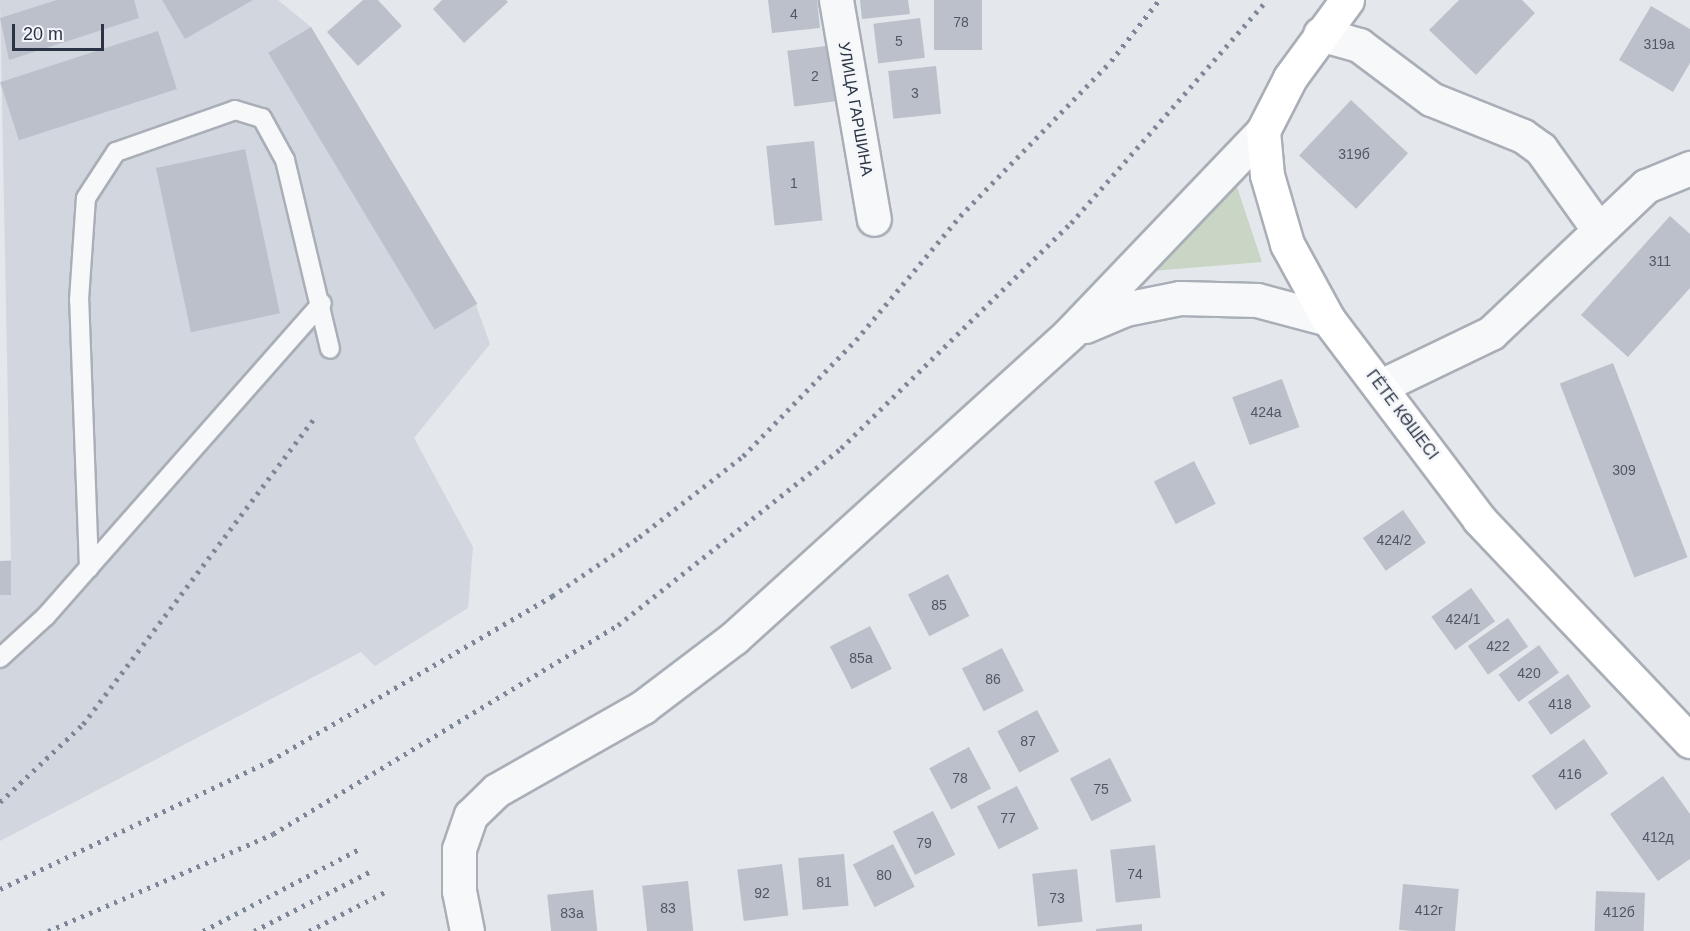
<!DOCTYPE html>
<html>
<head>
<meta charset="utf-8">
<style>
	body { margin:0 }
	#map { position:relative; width:1690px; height:931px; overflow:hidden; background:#e4e7ec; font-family:Helvetica,sans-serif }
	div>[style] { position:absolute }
	.built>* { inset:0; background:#d2d6de }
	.green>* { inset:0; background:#c9d6c5 }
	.building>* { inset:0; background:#bbc0ca; transform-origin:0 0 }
	.roads { filter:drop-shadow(2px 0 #a9aeb7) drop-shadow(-2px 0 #a9aeb7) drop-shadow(0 2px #a9aeb7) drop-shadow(0 -2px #a9aeb7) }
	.service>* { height:18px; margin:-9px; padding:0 9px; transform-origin:9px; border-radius:9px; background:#f7f8fa }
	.minor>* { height:33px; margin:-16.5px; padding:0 16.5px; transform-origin:16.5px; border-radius:16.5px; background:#f7f8fa }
	.tertiary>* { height:33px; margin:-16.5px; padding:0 16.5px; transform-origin:16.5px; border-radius:16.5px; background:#f7f8fa }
	.secondary>* { height:33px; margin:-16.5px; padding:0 16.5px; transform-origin:16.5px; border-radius:16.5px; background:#fff }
	.rail>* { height:4.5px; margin-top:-2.25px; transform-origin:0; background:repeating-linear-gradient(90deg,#7d8696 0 3px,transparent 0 9px) }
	span { translate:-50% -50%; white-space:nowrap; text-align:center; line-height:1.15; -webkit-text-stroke:5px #f4f6f9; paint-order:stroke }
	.number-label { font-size:14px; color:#4f5766 }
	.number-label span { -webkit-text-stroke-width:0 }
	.street-label { font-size:16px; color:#2b3445 }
	.scale { position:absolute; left:12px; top:24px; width:92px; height:27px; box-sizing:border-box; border:3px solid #2b3445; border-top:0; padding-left:8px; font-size:18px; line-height:21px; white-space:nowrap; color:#2b3445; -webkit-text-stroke:4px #f4f6f9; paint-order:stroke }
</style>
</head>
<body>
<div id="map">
	<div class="built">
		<i style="clip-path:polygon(0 0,278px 0,311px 27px,476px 305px,490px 344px,414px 438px,473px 547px,468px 608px,375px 666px,361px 652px,0 841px,0 561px,11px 560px)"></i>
	</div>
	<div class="green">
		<i style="clip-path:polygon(1233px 175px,1262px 262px,1152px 271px)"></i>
	</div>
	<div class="building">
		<i style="clip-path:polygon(57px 0,134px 0,139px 18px,9px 60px,0 18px)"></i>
		<i style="clip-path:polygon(162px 0,253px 0,185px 39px)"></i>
		<i style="clip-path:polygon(363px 0,378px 0,402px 26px,358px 66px,327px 32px)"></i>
		<i style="clip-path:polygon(442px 0,506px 0,508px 2px,464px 43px,433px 9px)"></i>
		<i style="clip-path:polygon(768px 0,817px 0,820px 28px,772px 33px)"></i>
		<i style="clip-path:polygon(860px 0,908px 0,910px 14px,862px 19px)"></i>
		<i style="left:934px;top:0;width:48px;height:50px"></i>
		<i style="clip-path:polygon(1459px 0,1522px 0,1535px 13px,1476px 75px,1429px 30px)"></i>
		<i style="clip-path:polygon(1651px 6px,1690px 29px,1690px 63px,1673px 92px,1619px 60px)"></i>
		<i style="left:920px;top:18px;width:40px;height:47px;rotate:83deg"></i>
		<i style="left:311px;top:27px;width:323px;height:50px;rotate:59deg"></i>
		<i style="left:158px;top:31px;width:61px;height:166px;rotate:72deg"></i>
		<i style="left:835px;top:45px;width:56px;height:48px;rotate:83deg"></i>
		<i style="left:936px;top:66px;width:48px;height:48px;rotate:84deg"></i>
		<i style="left:1351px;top:100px;width:78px;height:76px;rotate:43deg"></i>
		<i style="left:814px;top:141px;width:80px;height:48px;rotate:84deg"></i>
		<i style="left:245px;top:149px;width:168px;height:91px;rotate:78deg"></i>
		<i style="clip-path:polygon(1670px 216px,1690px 234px,1690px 288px,1628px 357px,1581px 315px)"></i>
		<i style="left:1613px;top:363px;width:208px;height:57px;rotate:69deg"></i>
		<i style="left:1282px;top:379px;width:51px;height:53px;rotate:70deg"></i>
		<i style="left:1194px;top:461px;width:48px;height:45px;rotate:63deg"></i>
		<i style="left:1403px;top:510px;width:40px;height:49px;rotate:55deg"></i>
		<i style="left:0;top:561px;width:11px;height:34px"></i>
		<i style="left:948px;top:574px;width:47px;height:45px;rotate:63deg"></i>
		<i style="left:1471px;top:588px;width:41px;height:49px;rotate:54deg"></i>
		<i style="left:1508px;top:618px;width:35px;height:49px;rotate:55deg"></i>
		<i style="left:870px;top:626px;width:48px;height:45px;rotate:63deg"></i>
		<i style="left:1539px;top:645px;width:34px;height:50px;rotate:54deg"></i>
		<i style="left:1002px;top:648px;width:48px;height:45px;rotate:63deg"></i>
		<i style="left:1568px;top:674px;width:40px;height:49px;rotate:55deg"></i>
		<i style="left:1037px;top:710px;width:47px;height:45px;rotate:62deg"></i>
		<i style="left:1584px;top:739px;width:42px;height:64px;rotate:55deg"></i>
		<i style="left:969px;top:747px;width:47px;height:45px;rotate:62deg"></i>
		<i style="left:1110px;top:758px;width:48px;height:45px;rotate:63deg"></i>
		<i style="clip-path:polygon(1663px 776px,1690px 814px,1690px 859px,1658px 881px,1610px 814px)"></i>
		<i style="left:1017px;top:786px;width:48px;height:45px;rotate:63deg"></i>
		<i style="left:933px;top:811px;width:49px;height:45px;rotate:63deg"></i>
		<i style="left:893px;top:844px;width:48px;height:45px;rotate:63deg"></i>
		<i style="left:1155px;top:845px;width:53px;height:45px;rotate:84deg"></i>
		<i style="left:844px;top:854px;width:52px;height:46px;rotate:85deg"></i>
		<i style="left:782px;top:864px;width:52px;height:45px;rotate:83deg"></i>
		<i style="left:1077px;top:869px;width:53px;height:45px;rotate:84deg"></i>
		<i style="left:688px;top:881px;width:50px;height:46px;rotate:84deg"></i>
		<i style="left:1403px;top:884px;width:56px;height:46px;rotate:5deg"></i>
		<i style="left:593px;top:890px;width:41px;height:46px;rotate:84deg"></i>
		<i style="left:1596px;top:891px;width:49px;height:40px;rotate:2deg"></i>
		<i style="clip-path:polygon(1142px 924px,1142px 931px,1096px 931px,1096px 929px)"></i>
	</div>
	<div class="roads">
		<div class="service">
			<i style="left:89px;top:568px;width:268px;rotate:-92.1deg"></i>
			<i style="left:79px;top:300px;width:102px;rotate:-86.1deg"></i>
			<i style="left:86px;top:198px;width:55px;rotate:-56.9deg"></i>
			<i style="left:116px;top:152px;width:126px;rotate:-19.4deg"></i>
			<i style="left:235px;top:110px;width:28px;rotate:17deg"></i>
			<i style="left:262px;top:118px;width:48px;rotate:61.3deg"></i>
			<i style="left:285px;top:160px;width:194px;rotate:76.6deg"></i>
			<i style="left:0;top:658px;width:62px;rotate:-42.4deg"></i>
			<i style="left:46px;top:616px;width:417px;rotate:-48.6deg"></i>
		</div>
		<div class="minor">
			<i style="left:836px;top:0;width:222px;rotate:80.2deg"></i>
			<i style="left:1320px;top:34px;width:41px;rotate:15.8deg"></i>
			<i style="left:1359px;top:45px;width:90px;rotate:36.9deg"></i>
			<i style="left:1431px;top:99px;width:99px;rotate:21.9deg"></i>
			<i style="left:1523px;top:136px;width:22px;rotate:36deg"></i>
			<i style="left:1541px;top:149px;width:98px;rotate:54.5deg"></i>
			<i style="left:1381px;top:386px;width:122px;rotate:-25.7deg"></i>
			<i style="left:1491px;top:333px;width:214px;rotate:-43.5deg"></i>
			<i style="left:1646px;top:186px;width:48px;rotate:-22.2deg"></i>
		</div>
		<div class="tertiary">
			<i style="left:1085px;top:326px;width:43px;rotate:-23deg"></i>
			<i style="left:1125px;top:309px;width:56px;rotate:-11.3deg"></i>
			<i style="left:1180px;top:298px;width:77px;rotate:1.5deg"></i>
			<i style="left:1257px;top:300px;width:73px;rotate:15deg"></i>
			<i style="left:467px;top:931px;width:41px;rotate:-101.3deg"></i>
			<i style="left:459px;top:891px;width:42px;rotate:-90deg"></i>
			<i style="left:459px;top:849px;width:36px;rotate:-71deg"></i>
			<i style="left:471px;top:815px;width:36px;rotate:-44deg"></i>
			<i style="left:497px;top:790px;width:168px;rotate:-29.6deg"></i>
			<i style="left:643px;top:707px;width:114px;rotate:-37.2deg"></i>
			<i style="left:734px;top:638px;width:454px;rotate:-42.2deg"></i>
			<i style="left:1070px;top:333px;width:279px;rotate:-46.3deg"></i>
		</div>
		<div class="secondary">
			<i style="left:1347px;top:0;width:97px;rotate:126.2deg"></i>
			<i style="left:1290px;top:78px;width:59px;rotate:117deg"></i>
			<i style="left:1263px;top:131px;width:44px;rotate:84.8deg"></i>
			<i style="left:1267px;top:175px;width:72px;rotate:73.8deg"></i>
			<i style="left:1287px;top:244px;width:85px;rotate:61.3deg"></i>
			<i style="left:1328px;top:319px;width:251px;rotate:52.9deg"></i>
			<i style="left:1479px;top:519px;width:306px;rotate:46.5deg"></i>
		</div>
	</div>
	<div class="rail">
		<i style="left:0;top:802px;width:114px;rotate:-43.2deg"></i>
		<i style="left:83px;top:724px;width:385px;rotate:-52.9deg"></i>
		<i style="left:0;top:889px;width:299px;rotate:-25.4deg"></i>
		<i style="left:270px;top:761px;width:327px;rotate:-30.3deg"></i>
		<i style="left:552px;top:596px;width:105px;rotate:-34.1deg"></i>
		<i style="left:639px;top:537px;width:132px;rotate:-37.9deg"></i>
		<i style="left:743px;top:456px;width:162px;rotate:-45.8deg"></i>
		<i style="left:856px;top:340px;width:162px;rotate:-50deg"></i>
		<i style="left:960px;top:216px;width:216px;rotate:-45.7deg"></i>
		<i style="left:1111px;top:61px;width:78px;rotate:-51.8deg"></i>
		<i style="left:48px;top:931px;width:245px;rotate:-23.3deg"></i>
		<i style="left:273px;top:834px;width:403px;rotate:-31.2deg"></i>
		<i style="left:618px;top:625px;width:285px;rotate:-38.4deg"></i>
		<i style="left:841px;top:448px;width:322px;rotate:-44.4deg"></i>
		<i style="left:1071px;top:223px;width:297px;rotate:-48.7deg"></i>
		<i style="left:203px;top:931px;width:178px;rotate:-27.7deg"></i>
		<i style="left:254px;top:931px;width:131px;rotate:-27.1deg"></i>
		<i style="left:309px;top:931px;width:85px;rotate:-27.2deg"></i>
	</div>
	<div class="number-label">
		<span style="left:794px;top:14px">4</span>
		<span style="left:961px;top:22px">78</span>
		<span style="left:899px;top:41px">5</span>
		<span style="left:1659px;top:44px">319а</span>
		<span style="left:815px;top:76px">2</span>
		<span style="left:915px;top:93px">3</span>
		<span style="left:1354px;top:154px">319б</span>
		<span style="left:794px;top:183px">1</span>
		<span style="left:1660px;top:261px">311</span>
		<span style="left:1266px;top:412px">424а</span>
		<span style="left:1624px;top:470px">309</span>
		<span style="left:1394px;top:540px">424/2</span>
		<span style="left:939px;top:605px">85</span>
		<span style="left:1463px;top:619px">424/1</span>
		<span style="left:1498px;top:646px">422</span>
		<span style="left:861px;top:658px">85а</span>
		<span style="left:1529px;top:673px">420</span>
		<span style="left:993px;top:679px">86</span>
		<span style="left:1560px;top:704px">418</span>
		<span style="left:1028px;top:741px">87</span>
		<span style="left:1570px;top:774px">416</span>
		<span style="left:960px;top:778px">78</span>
		<span style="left:1101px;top:789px">75</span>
		<span style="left:1008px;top:818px">77</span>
		<span style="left:1658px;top:837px">412д</span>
		<span style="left:924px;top:843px">79</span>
		<span style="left:1135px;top:874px">74</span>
		<span style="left:884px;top:875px">80</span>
		<span style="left:824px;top:882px">81</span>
		<span style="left:762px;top:893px">92</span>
		<span style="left:1057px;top:898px">73</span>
		<span style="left:668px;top:908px">83</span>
		<span style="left:1429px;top:910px">412г</span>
		<span style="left:1619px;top:912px">412б</span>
		<span style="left:572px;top:913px">83а</span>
	</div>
	<div class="street-label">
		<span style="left:855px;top:109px;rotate:80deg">УЛИЦА ГАРШИНА</span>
		<span style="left:1402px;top:415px;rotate:53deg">ГЁТЕ КӨШЕСІ</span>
	</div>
	<div class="scale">20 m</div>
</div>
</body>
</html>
